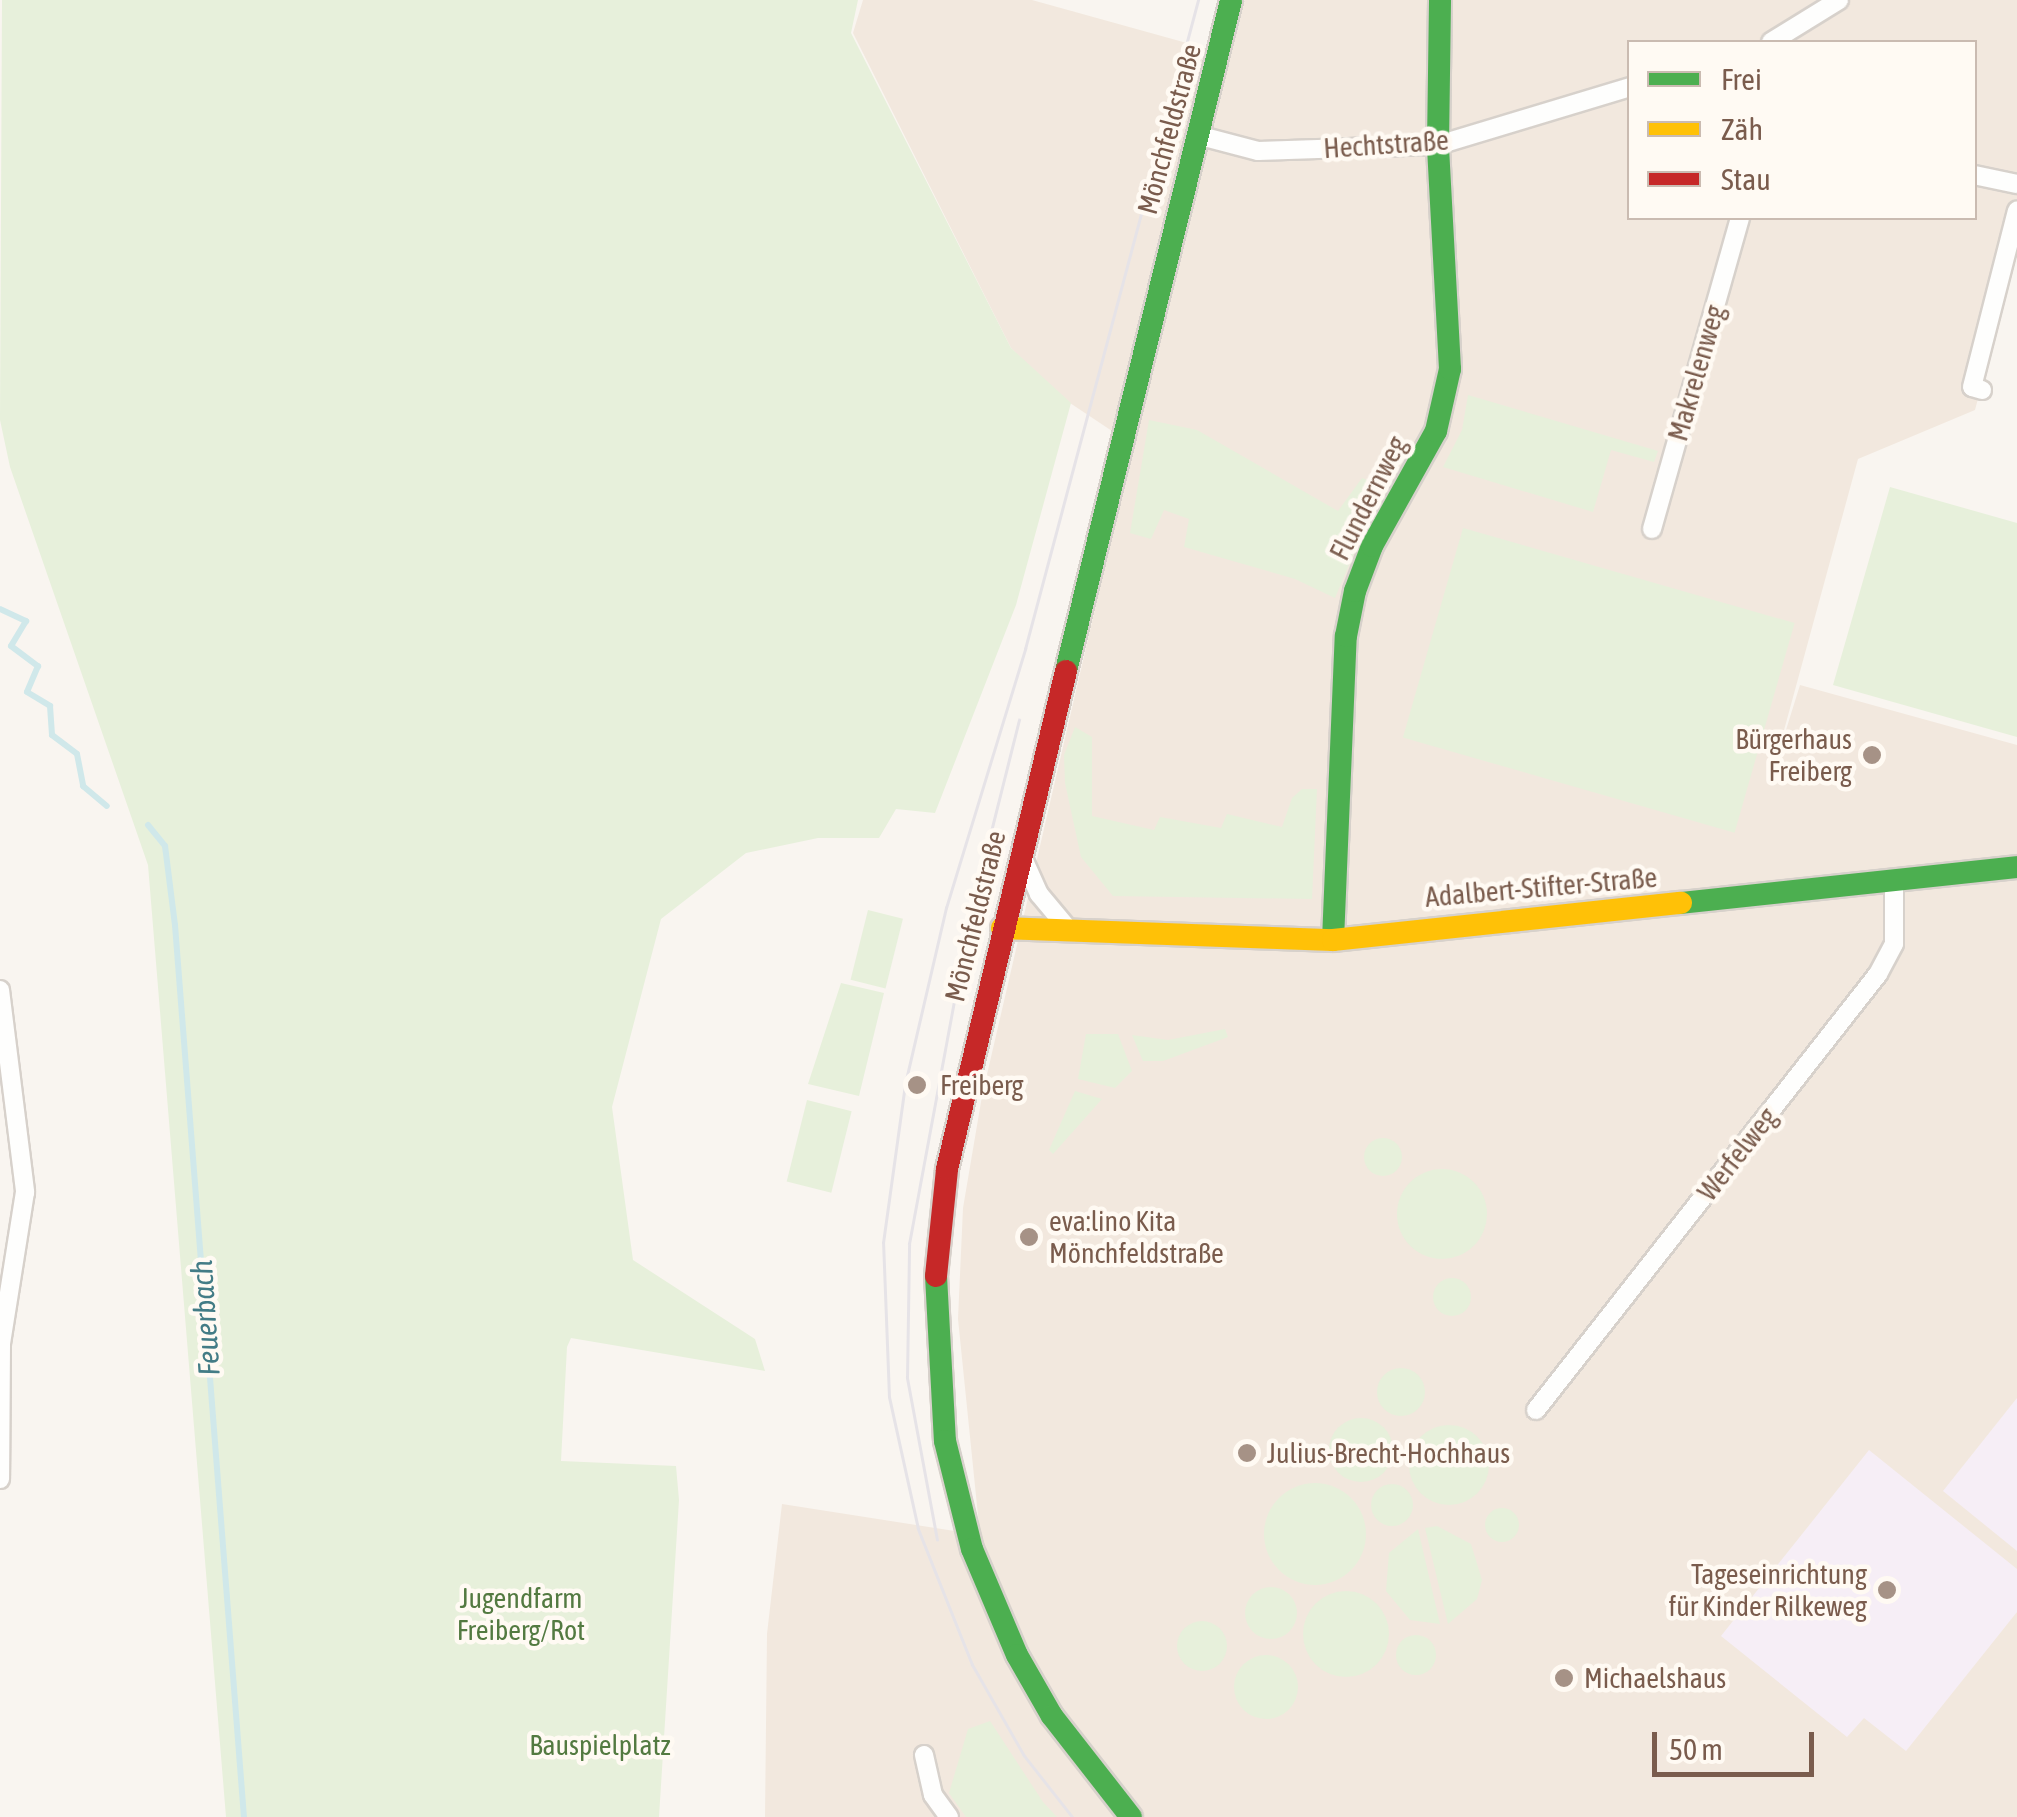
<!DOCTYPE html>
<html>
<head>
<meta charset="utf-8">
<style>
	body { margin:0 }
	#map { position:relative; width:2017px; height:1817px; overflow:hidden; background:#f9f5f0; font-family:"Asap Condensed",sans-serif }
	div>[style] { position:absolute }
	.residential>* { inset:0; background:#f2e8de }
	.education>* { inset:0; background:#f6eef6 }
	.green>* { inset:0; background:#e7f0db; transform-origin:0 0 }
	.round { border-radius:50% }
	.stream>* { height:6px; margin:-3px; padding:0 3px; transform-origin:3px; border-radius:3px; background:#d0e8ea }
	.roads { filter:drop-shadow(2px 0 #d7d1cb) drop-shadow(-2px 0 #d7d1cb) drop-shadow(0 2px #d7d1cb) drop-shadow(0 -2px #d7d1cb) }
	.street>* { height:18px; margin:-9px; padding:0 9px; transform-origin:9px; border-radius:9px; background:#fefefd }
	.fast>* { height:22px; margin:-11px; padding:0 11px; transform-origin:11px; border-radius:11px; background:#4caf50 }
	.slow>* { height:22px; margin:-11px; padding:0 11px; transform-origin:11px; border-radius:11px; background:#ffc107 }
	.jam>* { height:22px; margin:-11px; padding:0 11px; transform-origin:11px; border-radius:11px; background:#c62828 }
	.tram>* { height:2.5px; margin:-1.25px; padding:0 1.25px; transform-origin:1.25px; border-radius:1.25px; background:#e6e3e7 }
	.dots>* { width:28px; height:28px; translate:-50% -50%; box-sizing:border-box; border:5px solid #fffaf3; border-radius:50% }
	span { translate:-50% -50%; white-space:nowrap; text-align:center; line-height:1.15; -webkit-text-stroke:9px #fffaf3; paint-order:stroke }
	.street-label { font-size:28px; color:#7a5c4d }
	.poi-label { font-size:28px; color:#7a5c4d }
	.right { translate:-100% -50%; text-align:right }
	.left { translate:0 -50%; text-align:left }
	.park-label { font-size:28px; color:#537a41 }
	.water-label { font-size:30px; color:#437c86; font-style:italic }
	.legend { position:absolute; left:1627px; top:40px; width:350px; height:180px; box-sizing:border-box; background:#fffaf3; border:2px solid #cabbb1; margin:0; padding:12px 18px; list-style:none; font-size:30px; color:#7a5c4d }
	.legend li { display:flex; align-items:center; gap:20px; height:50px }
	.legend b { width:50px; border:2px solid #cabbb1 }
	.scale { position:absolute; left:1652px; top:1732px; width:162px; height:45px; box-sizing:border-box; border:5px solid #7a5c4d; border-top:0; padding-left:12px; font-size:30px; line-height:35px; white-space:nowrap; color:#7a5c4d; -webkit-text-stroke:8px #fffaf3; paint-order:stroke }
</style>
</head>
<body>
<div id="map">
	<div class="residential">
		<i style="clip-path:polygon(evenodd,863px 0,1032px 0,1230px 55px,1245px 0,2017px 0,2017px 253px,1975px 410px,1858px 459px,1771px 778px,1800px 685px,2017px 745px,2017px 1817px,765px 1817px,767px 1634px,782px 1504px,980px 1535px,958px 1319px,963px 1208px,982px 1096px,1133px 445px,1046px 387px,1011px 348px,853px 33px,863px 0,1630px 42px,1974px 42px,1974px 218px,1630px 218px,1630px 42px)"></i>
	</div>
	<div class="education">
		<i style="clip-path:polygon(2017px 1398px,2017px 1551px,1943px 1491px)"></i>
		<i style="clip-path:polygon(1869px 1450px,2017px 1569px,2017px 1612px,1906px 1751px,1864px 1718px,1847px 1737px,1721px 1636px)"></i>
	</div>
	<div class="green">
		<i style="clip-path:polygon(2px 0,858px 0,851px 33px,1011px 348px,1071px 403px,1016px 605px,935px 813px,896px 809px,879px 838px,818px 838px,746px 853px,661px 919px,612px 1107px,633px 1260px,755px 1339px,765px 1371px,571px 1338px,567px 1347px,561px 1461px,676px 1466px,679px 1500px,659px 1817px,226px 1817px,148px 865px,10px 467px,0 420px)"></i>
		<i style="clip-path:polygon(1468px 395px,1658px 451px,1654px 462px,1611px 450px,1593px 512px,1443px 467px,1462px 430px)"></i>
		<i style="clip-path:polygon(1149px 420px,1197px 430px,1338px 511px,1362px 478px,1370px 481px,1367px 490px,1378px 496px,1335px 598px,1295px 579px,1184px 547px,1189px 519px,1164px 510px,1151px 539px,1130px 533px)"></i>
		<i style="clip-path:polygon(1890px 487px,2017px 523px,2017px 737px,1833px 685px)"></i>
		<i style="left:1463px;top:528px;width:345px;height:218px;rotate:16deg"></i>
		<i style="clip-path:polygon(1075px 727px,1092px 737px,1092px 816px,1154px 830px,1160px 817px,1221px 828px,1227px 814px,1282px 827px,1292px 798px,1302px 789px,1317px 789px,1312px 899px,1113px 896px,1081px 857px,1065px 783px,1064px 755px)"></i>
		<i style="left:868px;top:910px;width:36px;height:72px;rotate:14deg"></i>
		<i style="clip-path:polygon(841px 983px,884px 993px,859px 1096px,808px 1084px)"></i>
		<i style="clip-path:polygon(1225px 1029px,1228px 1037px,1163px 1061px,1143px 1061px,1132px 1035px,1168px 1040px)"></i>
		<i style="clip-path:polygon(1086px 1034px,1118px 1034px,1132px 1071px,1115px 1088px,1078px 1079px)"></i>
		<i style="clip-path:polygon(1075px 1091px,1102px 1099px,1053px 1154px,1049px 1150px)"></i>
		<i style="left:807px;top:1100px;width:46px;height:84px;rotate:14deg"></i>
		<i class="round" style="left:1364px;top:1138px;width:38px;height:38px"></i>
		<i class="round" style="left:1397px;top:1169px;width:90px;height:90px"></i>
		<i class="round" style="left:1433px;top:1278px;width:38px;height:38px"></i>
		<i class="round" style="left:1377px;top:1368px;width:48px;height:48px"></i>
		<i class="round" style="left:1329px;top:1418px;width:64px;height:64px"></i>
		<i class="round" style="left:1409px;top:1425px;width:80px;height:80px"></i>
		<i class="round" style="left:1264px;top:1483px;width:102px;height:102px"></i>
		<i class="round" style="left:1371px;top:1484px;width:42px;height:42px"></i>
		<i class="round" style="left:1485px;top:1508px;width:34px;height:34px"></i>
		<i style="clip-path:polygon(1437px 1526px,1471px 1544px,1482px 1580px,1477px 1599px,1448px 1624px,1425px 1528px)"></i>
		<i style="clip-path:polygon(1418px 1529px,1440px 1624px,1410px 1620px,1386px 1591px,1389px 1553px)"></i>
		<i class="round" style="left:1245px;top:1587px;width:52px;height:52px"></i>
		<i class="round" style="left:1303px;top:1591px;width:86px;height:86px"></i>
		<i class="round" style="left:1177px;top:1621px;width:50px;height:50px"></i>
		<i class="round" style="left:1396px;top:1635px;width:40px;height:40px"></i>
		<i class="round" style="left:1234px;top:1655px;width:64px;height:64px"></i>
		<i style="clip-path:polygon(990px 1721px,1043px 1802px,1057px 1817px,966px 1817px,949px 1793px,968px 1729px)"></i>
	</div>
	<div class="stream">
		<i style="left:0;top:609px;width:29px;rotate:25deg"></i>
		<i style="left:26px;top:621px;width:29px;rotate:121deg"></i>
		<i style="left:11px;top:646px;width:34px;rotate:37deg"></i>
		<i style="left:38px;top:666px;width:28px;rotate:113deg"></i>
		<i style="left:27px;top:692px;width:27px;rotate:31deg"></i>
		<i style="left:50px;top:706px;width:29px;rotate:86deg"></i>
		<i style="left:52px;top:735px;width:31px;rotate:37deg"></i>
		<i style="left:77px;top:754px;width:33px;rotate:79deg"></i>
		<i style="left:83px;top:786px;width:31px;rotate:40deg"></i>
		<i style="left:148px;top:825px;width:27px;rotate:51deg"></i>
		<i style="left:165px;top:846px;width:80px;rotate:82.8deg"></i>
		<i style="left:175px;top:925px;width:895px;rotate:85.58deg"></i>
	</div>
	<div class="roads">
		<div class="street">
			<i style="left:1771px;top:42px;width:80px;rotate:-31.7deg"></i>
			<i style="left:1197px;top:135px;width:63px;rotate:14.7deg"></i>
			<i style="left:1258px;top:151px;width:180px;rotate:-1.9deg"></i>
			<i style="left:1438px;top:145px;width:201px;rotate:-16.8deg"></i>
			<i style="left:1974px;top:175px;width:44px;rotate:11.8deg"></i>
			<i style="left:1982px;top:390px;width:10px;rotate:-163deg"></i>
			<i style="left:1972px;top:387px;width:182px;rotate:-75.7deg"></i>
			<i style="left:1652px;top:529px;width:323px;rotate:-74.2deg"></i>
			<i style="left:1021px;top:854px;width:44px;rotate:65.8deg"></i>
			<i style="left:1039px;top:894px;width:47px;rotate:50.2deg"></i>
			<i style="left:0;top:990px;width:204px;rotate:82.9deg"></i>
			<i style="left:25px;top:1192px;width:154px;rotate:99deg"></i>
			<i style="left:1px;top:1344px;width:135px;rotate:90.4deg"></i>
			<i style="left:1536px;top:1410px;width:554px;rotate:-51.89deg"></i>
			<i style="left:1878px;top:974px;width:34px;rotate:-62deg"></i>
			<i style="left:1894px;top:944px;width:63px;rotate:-90deg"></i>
			<i style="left:924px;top:1755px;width:41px;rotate:77.3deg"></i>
			<i style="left:933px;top:1795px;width:27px;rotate:54deg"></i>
		</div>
		<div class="fast">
			<i style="left:1066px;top:671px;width:691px;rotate:-76.18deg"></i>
			<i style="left:1681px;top:903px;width:338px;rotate:-6.1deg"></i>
			<i style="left:1333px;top:940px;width:304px;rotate:-87.6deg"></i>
			<i style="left:1346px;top:636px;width:46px;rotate:-78.7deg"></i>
			<i style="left:1355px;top:591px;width:48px;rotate:-69.3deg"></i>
			<i style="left:1372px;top:546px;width:132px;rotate:-60.9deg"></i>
			<i style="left:1436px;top:431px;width:64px;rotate:-77.3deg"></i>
			<i style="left:1450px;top:369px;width:224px;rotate:-93.1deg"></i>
			<i style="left:1438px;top:145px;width:145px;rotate:-89.2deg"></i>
			<i style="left:936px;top:1276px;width:165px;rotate:86.9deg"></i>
			<i style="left:945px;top:1441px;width:111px;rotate:76deg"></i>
			<i style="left:972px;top:1549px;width:115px;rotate:67deg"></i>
			<i style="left:1017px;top:1655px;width:70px;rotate:60.2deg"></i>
			<i style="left:1052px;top:1716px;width:128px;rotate:52deg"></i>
		</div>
		<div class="slow">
			<i style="left:1002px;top:928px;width:331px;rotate:2.1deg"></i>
			<i style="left:1333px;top:940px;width:350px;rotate:-6.1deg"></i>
		</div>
		<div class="jam">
			<i style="left:936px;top:1276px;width:108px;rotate:-84.1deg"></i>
			<i style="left:947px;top:1169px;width:512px;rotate:-76.56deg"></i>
		</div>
	</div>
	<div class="tram">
		<i style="left:937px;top:1540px;width:165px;rotate:-100.5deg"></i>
		<i style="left:907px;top:1378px;width:134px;rotate:-89.1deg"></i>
		<i style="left:909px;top:1244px;width:335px;rotate:-79.5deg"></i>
		<i style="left:970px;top:915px;width:201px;rotate:-75.9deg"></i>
		<i style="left:1072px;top:1817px;width:78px;rotate:-128.2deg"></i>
		<i style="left:1024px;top:1756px;width:105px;rotate:-119.7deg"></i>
		<i style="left:972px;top:1665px;width:146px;rotate:-111.7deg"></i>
		<i style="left:918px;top:1529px;width:135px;rotate:-102.4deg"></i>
		<i style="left:889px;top:1397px;width:154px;rotate:-92.2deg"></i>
		<i style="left:883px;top:1243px;width:161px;rotate:-82.1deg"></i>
		<i style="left:905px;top:1084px;width:181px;rotate:-76.9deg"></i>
		<i style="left:946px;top:908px;width:271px;rotate:-73deg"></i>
		<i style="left:1025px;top:649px;width:672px;rotate:-75.07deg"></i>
	</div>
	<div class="dots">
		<i style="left:1872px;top:755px;background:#a69286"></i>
		<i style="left:917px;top:1085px;background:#a69286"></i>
		<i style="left:1029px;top:1237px;background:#a69286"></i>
		<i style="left:1247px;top:1453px;background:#a69286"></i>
		<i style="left:1887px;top:1590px;background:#a69286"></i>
		<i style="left:1564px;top:1678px;background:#a69286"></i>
	</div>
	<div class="street-label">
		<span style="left:1169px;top:129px;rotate:-75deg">Mönchfeldstraße</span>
		<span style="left:1386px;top:144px;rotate:-4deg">Hechtstraße</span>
		<span style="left:1696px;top:373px;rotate:-74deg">Makrelenweg</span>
		<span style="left:1368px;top:498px;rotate:-63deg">Flundernweg</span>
		<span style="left:1541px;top:887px;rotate:-5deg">Adalbert-Stifter-Straße</span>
		<span style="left:975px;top:916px;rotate:-76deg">Mönchfeldstraße</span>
		<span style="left:1737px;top:1154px;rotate:-52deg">Werfelweg</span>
	</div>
	<div class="poi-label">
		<span class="right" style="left:1852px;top:755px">Bürgerhaus<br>Freiberg</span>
		<span class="left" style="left:940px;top:1085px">Freiberg</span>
		<span class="left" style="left:1049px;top:1237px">eva:lino Kita<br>Mönchfeldstraße</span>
		<span class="left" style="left:1267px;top:1453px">Julius-Brecht-Hochhaus</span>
		<span class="right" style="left:1867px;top:1590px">Tageseinrichtung<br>für Kinder Rilkeweg</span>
		<span class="left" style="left:1584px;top:1678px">Michaelshaus</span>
	</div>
	<div class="park-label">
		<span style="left:521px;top:1614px">Jugendfarm<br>Freiberg/Rot</span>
		<span style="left:600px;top:1745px">Bauspielplatz</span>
	</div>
	<div class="water-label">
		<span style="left:205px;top:1318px;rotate:-94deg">Feuerbach</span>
	</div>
	<ul class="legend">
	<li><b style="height:12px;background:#4caf50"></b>Frei</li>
	<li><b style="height:12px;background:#ffc107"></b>Zäh</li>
	<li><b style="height:12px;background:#c62828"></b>Stau</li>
	</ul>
	<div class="scale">50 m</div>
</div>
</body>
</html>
